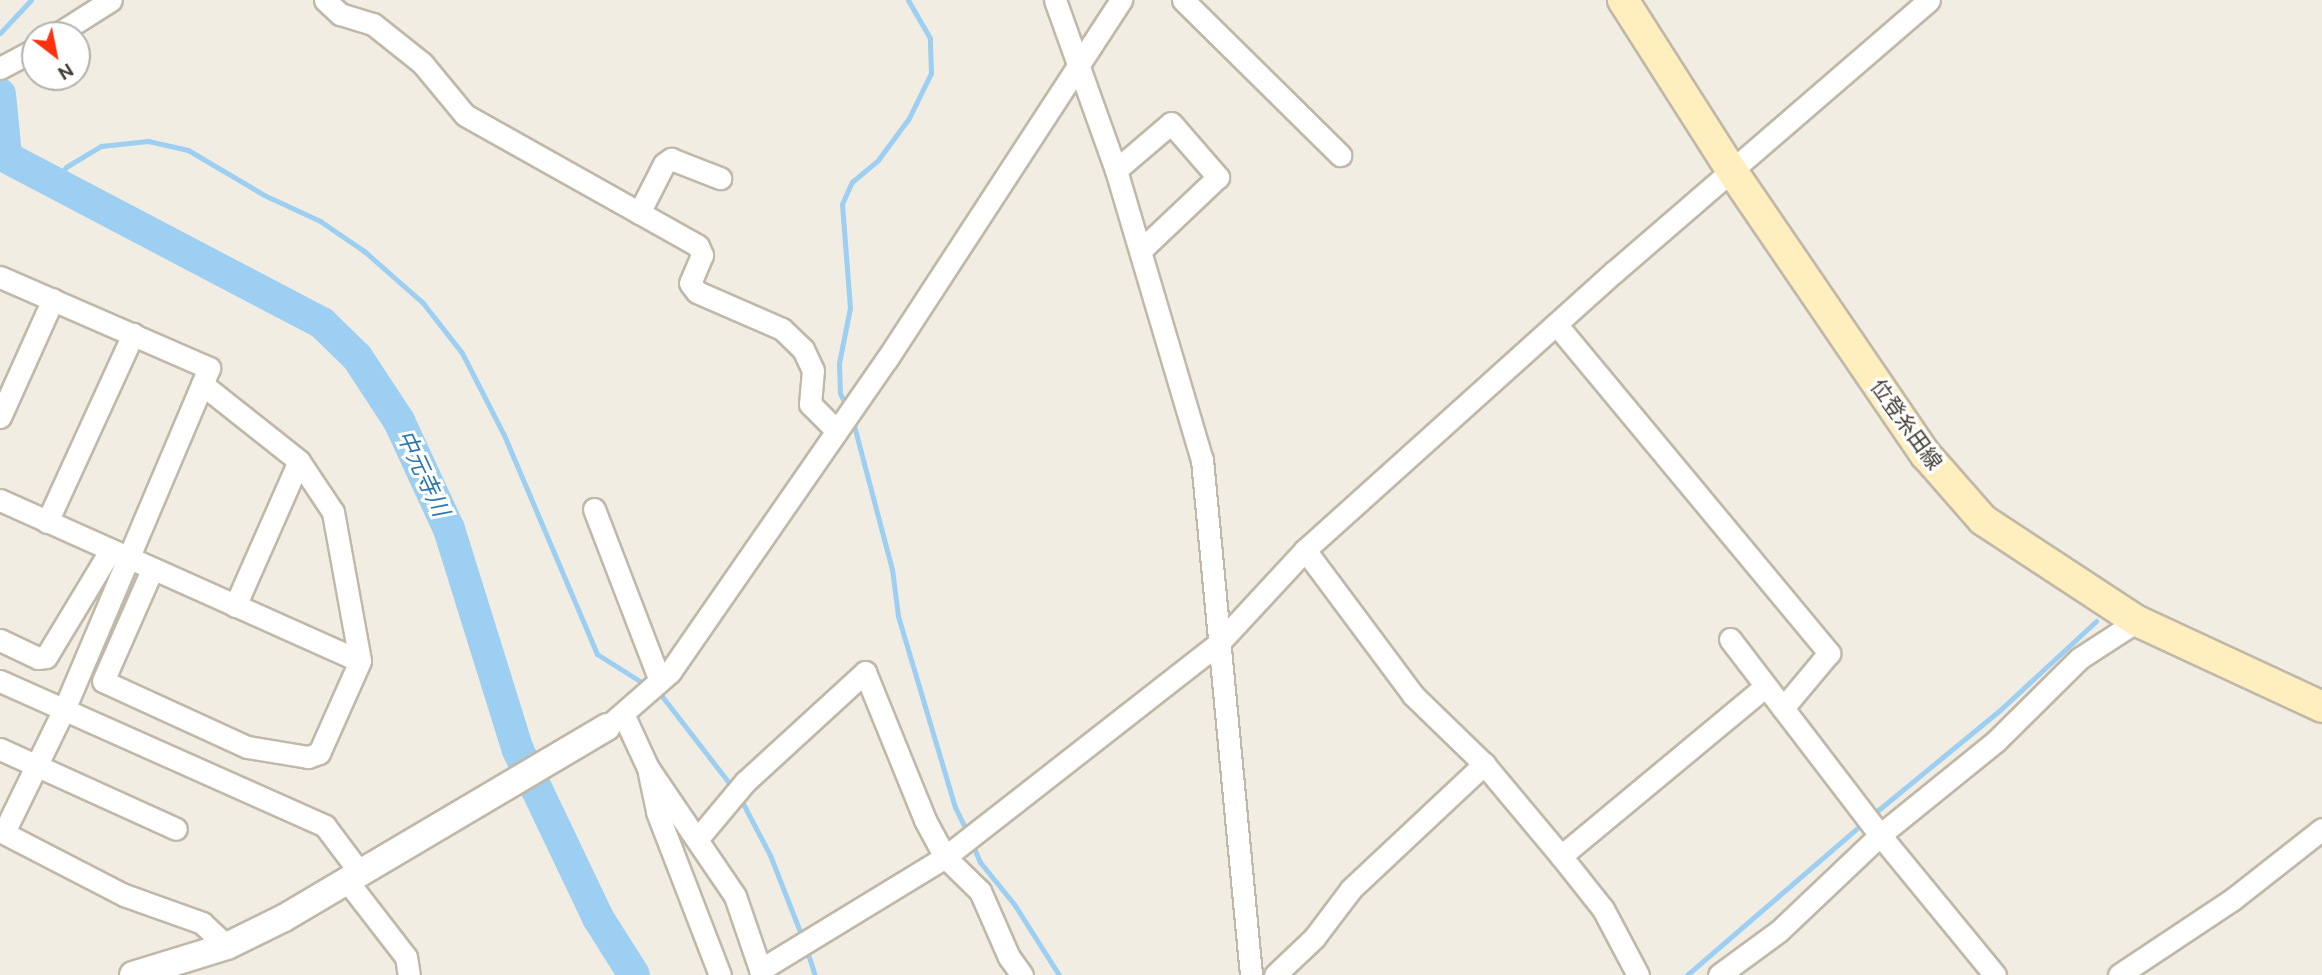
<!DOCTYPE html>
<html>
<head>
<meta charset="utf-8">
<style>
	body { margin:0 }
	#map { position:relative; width:2322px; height:975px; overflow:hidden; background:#f2ede3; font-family:Ubuntu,"Noto Sans JP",sans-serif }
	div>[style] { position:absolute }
	.stream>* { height:5px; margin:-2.5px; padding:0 2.5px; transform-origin:2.5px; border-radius:2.5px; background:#9ccff1 }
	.river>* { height:32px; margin:-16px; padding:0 16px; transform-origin:16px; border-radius:16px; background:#9ccff1 }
	.roads { filter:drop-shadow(2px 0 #c0b8a8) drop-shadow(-2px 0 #c0b8a8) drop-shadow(0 2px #c0b8a8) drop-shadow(0 -2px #c0b8a8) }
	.minor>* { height:21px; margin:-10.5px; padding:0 10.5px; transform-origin:10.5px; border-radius:10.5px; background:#fff }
	.tertiary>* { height:26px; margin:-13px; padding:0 13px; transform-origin:13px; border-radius:13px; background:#fff }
	.secondary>* { height:30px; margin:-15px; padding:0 15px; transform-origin:15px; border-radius:15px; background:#ffefbf }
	span { translate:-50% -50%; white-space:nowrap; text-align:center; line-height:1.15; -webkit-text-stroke:6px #fff; paint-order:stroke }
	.street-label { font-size:21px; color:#433d33 }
	.water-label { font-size:23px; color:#2b78b0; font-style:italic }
	.north { position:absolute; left:21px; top:21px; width:70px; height:70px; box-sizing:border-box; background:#fff; border:2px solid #b4b1ad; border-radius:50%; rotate:148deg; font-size:19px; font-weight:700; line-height:28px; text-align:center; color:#433d33 }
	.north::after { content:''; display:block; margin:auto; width:24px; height:32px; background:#fd310e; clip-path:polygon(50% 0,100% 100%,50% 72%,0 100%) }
</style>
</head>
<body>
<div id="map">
	<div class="stream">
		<i style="left:0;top:33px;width:45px;rotate:-46.8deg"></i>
		<i style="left:53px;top:185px;width:22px;rotate:-54deg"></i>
		<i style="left:66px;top:167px;width:41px;rotate:-31deg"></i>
		<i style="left:101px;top:146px;width:47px;rotate:-6.1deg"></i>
		<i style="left:148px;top:141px;width:41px;rotate:12.7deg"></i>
		<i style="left:188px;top:150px;width:88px;rotate:30.6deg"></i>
		<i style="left:264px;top:195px;width:62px;rotate:24.9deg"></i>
		<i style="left:320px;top:221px;width:53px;rotate:34.3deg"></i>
		<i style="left:364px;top:251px;width:79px;rotate:41.4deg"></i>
		<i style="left:423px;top:303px;width:63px;rotate:52deg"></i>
		<i style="left:462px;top:353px;width:92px;rotate:62.9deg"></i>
		<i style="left:504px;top:435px;width:238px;rotate:67deg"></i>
		<i style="left:597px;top:654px;width:58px;rotate:32.3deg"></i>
		<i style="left:846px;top:406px;width:14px;rotate:-115deg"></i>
		<i style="left:840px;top:393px;width:30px;rotate:-92deg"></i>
		<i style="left:839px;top:363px;width:56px;rotate:-78.7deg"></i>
		<i style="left:850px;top:308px;width:104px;rotate:-94.4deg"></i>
		<i style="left:842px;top:204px;width:24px;rotate:-66deg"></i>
		<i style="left:852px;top:182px;width:34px;rotate:-40deg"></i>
		<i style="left:878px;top:160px;width:52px;rotate:-53.6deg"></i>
		<i style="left:909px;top:118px;width:50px;rotate:-63.9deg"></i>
		<i style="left:931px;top:73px;width:35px;rotate:-92deg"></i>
		<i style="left:930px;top:38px;width:44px;rotate:-120.1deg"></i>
		<i style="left:852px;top:418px;width:156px;rotate:75.2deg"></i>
		<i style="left:892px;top:569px;width:47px;rotate:82.7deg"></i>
		<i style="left:898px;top:616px;width:199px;rotate:73.4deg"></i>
		<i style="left:955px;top:807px;width:28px;rotate:64deg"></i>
		<i style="left:658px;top:691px;width:123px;rotate:52.3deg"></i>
		<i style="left:739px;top:796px;width:67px;rotate:62.3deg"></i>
		<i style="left:770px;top:855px;width:90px;rotate:68.6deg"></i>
		<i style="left:1871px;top:816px;width:167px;rotate:-39.4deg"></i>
		<i style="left:2000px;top:710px;width:131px;rotate:-42.8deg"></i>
		<i style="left:971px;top:841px;width:23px;rotate:67deg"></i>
		<i style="left:980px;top:862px;width:54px;rotate:51deg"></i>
		<i style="left:1014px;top:904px;width:84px;rotate:57.6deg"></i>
		<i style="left:806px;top:948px;width:28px;rotate:72deg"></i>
		<i style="left:1687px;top:975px;width:234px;rotate:-40.8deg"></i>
	</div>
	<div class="river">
		<i style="left:0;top:94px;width:61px;rotate:84.4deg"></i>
		<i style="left:0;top:154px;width:364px;rotate:27.7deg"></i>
		<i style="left:322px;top:323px;width:49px;rotate:44.2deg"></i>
		<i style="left:357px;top:357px;width:77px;rotate:56.7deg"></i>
		<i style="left:399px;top:421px;width:119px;rotate:65.2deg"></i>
		<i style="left:449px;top:529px;width:232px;rotate:72.7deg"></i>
		<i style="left:518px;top:750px;width:186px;rotate:64.5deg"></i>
		<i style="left:598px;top:918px;width:67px;rotate:57.7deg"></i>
	</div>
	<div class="roads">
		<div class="minor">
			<i style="left:325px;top:0;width:21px;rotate:43deg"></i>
			<i style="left:340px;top:14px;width:34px;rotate:17deg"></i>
			<i style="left:373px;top:24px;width:63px;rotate:38.5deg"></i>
			<i style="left:422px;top:63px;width:67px;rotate:50.4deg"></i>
			<i style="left:465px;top:115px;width:267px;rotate:29.3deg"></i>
			<i style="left:698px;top:246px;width:10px;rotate:66deg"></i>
			<i style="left:702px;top:255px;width:30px;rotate:113deg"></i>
			<i style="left:690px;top:283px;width:11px;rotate:52deg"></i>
			<i style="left:697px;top:292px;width:93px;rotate:23.5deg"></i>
			<i style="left:782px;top:329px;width:29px;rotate:44deg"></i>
			<i style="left:803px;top:349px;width:23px;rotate:65deg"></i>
			<i style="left:813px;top:370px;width:34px;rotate:95deg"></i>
			<i style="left:810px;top:404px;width:38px;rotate:45deg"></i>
			<i style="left:1055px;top:0;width:181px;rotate:70.3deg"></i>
			<i style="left:1116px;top:170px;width:302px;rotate:73.5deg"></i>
			<i style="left:1202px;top:460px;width:517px;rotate:84.56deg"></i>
			<i style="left:1183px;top:0;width:221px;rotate:44.6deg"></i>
			<i style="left:56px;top:35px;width:65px;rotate:-32.5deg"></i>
			<i style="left:0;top:68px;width:40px;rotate:-28deg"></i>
			<i style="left:1116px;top:170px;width:72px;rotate:-40.5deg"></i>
			<i style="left:1171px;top:123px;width:72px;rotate:49deg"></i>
			<i style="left:1218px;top:177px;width:106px;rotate:136.5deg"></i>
			<i style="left:639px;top:213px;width:55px;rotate:-63deg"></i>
			<i style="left:664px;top:164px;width:9px;rotate:-36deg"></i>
			<i style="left:671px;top:159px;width:53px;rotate:21.2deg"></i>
			<i style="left:0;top:277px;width:228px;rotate:23.5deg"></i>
			<i style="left:209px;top:368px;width:371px;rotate:113deg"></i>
			<i style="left:64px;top:709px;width:137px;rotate:116deg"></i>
			<i style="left:1556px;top:324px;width:428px;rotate:50.3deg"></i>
			<i style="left:1829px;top:653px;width:72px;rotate:129.9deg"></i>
			<i style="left:202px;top:384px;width:124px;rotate:38.4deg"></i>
			<i style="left:299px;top:461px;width:61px;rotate:56.3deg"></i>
			<i style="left:333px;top:512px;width:151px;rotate:79.7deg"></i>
			<i style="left:0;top:417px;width:129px;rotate:-65.8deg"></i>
			<i style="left:0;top:500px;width:394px;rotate:24.1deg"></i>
			<i style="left:360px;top:661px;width:101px;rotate:114deg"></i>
			<i style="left:319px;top:753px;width:12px;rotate:160deg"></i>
			<i style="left:308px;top:757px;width:62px;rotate:-170.7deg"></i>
			<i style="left:247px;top:747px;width:158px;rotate:-155.4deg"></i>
			<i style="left:103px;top:681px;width:121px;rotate:-66.2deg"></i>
			<i style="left:594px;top:509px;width:184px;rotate:69deg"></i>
			<i style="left:47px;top:522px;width:207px;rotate:-65.4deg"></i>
			<i style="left:1305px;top:550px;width:181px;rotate:53.3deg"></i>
			<i style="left:1413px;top:695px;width:99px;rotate:44.2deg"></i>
			<i style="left:1484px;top:764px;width:120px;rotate:50.1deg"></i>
			<i style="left:235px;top:606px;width:158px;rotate:-66.2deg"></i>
			<i style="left:1730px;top:639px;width:247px;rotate:52.6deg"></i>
			<i style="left:1880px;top:835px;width:181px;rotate:50.6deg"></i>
			<i style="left:0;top:640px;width:42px;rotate:25.3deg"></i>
			<i style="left:38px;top:658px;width:8px;rotate:-7deg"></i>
			<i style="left:46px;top:657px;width:124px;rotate:-58.9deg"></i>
			<i style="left:0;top:681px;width:356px;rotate:24deg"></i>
			<i style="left:325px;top:826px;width:60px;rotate:53.1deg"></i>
			<i style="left:623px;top:714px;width:60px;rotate:65.2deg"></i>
			<i style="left:648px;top:768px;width:155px;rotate:55.8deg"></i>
			<i style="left:735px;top:896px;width:83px;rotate:71.1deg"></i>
			<i style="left:607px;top:727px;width:84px;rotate:-41.1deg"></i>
			<i style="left:670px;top:672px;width:381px;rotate:-55.3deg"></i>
			<i style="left:887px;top:359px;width:429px;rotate:-56.9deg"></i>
			<i style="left:0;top:749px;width:193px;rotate:24.4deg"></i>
			<i style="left:649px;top:773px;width:40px;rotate:78deg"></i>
			<i style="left:657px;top:812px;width:175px;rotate:68.9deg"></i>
			<i style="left:0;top:831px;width:140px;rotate:27.3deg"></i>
			<i style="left:124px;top:895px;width:83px;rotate:19.7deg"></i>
			<i style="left:202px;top:923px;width:34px;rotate:43deg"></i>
			<i style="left:699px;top:837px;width:72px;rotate:-50.1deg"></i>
			<i style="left:745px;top:782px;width:163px;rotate:-42.5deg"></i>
			<i style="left:865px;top:672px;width:160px;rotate:67.9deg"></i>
			<i style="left:925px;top:820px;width:42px;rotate:61.6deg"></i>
			<i style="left:945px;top:857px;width:49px;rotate:44.2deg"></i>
			<i style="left:980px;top:891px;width:72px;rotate:66.3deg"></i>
			<i style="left:1009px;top:957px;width:22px;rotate:54deg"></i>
			<i style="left:348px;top:882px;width:95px;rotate:52.3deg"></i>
			<i style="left:406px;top:957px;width:18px;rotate:81deg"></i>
			<i style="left:760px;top:970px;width:217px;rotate:-31.4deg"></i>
			<i style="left:945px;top:857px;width:346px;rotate:-38deg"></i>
			<i style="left:1218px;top:644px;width:128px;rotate:-47.2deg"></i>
			<i style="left:1305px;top:550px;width:416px;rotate:-42deg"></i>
			<i style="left:1614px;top:272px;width:416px;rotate:-40.8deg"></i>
			<i style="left:1275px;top:975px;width:54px;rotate:-43.5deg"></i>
			<i style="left:1314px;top:938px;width:61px;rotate:-52.9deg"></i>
			<i style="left:1351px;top:889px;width:183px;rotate:-43.2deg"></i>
			<i style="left:1638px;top:975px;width:75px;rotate:-117.9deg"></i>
			<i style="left:1603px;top:909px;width:68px;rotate:-128.4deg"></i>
			<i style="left:1561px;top:856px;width:266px;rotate:-39.7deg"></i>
			<i style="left:1719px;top:975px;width:74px;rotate:-36.3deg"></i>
			<i style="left:1779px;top:931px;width:139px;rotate:-43.5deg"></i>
			<i style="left:1880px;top:835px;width:149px;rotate:-39deg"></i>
			<i style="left:1996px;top:741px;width:118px;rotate:-44.7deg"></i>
			<i style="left:2080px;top:658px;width:68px;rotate:-33deg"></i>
			<i style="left:2119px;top:975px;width:137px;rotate:-33.7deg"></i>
			<i style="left:2233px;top:899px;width:113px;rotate:-38.2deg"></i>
		</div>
		<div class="tertiary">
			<i style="left:133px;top:975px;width:98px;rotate:-17.1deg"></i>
			<i style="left:227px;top:946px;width:64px;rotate:-26.2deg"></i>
			<i style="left:284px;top:918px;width:375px;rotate:-30.6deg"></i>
		</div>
		<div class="secondary">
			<i style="left:1623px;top:0;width:203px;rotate:57.5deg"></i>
			<i style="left:1732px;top:171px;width:344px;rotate:55.7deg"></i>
			<i style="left:1926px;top:455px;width:86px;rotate:48.8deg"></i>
			<i style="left:1983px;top:520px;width:184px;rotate:33.3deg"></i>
			<i style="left:2137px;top:621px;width:204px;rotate:24.9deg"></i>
		</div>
	</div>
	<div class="street-label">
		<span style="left:1907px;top:424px;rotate:54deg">位登糸田線</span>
	</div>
	<div class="water-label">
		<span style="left:423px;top:473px;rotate:65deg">中元寺川</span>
	</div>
	<div class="north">N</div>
</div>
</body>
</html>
